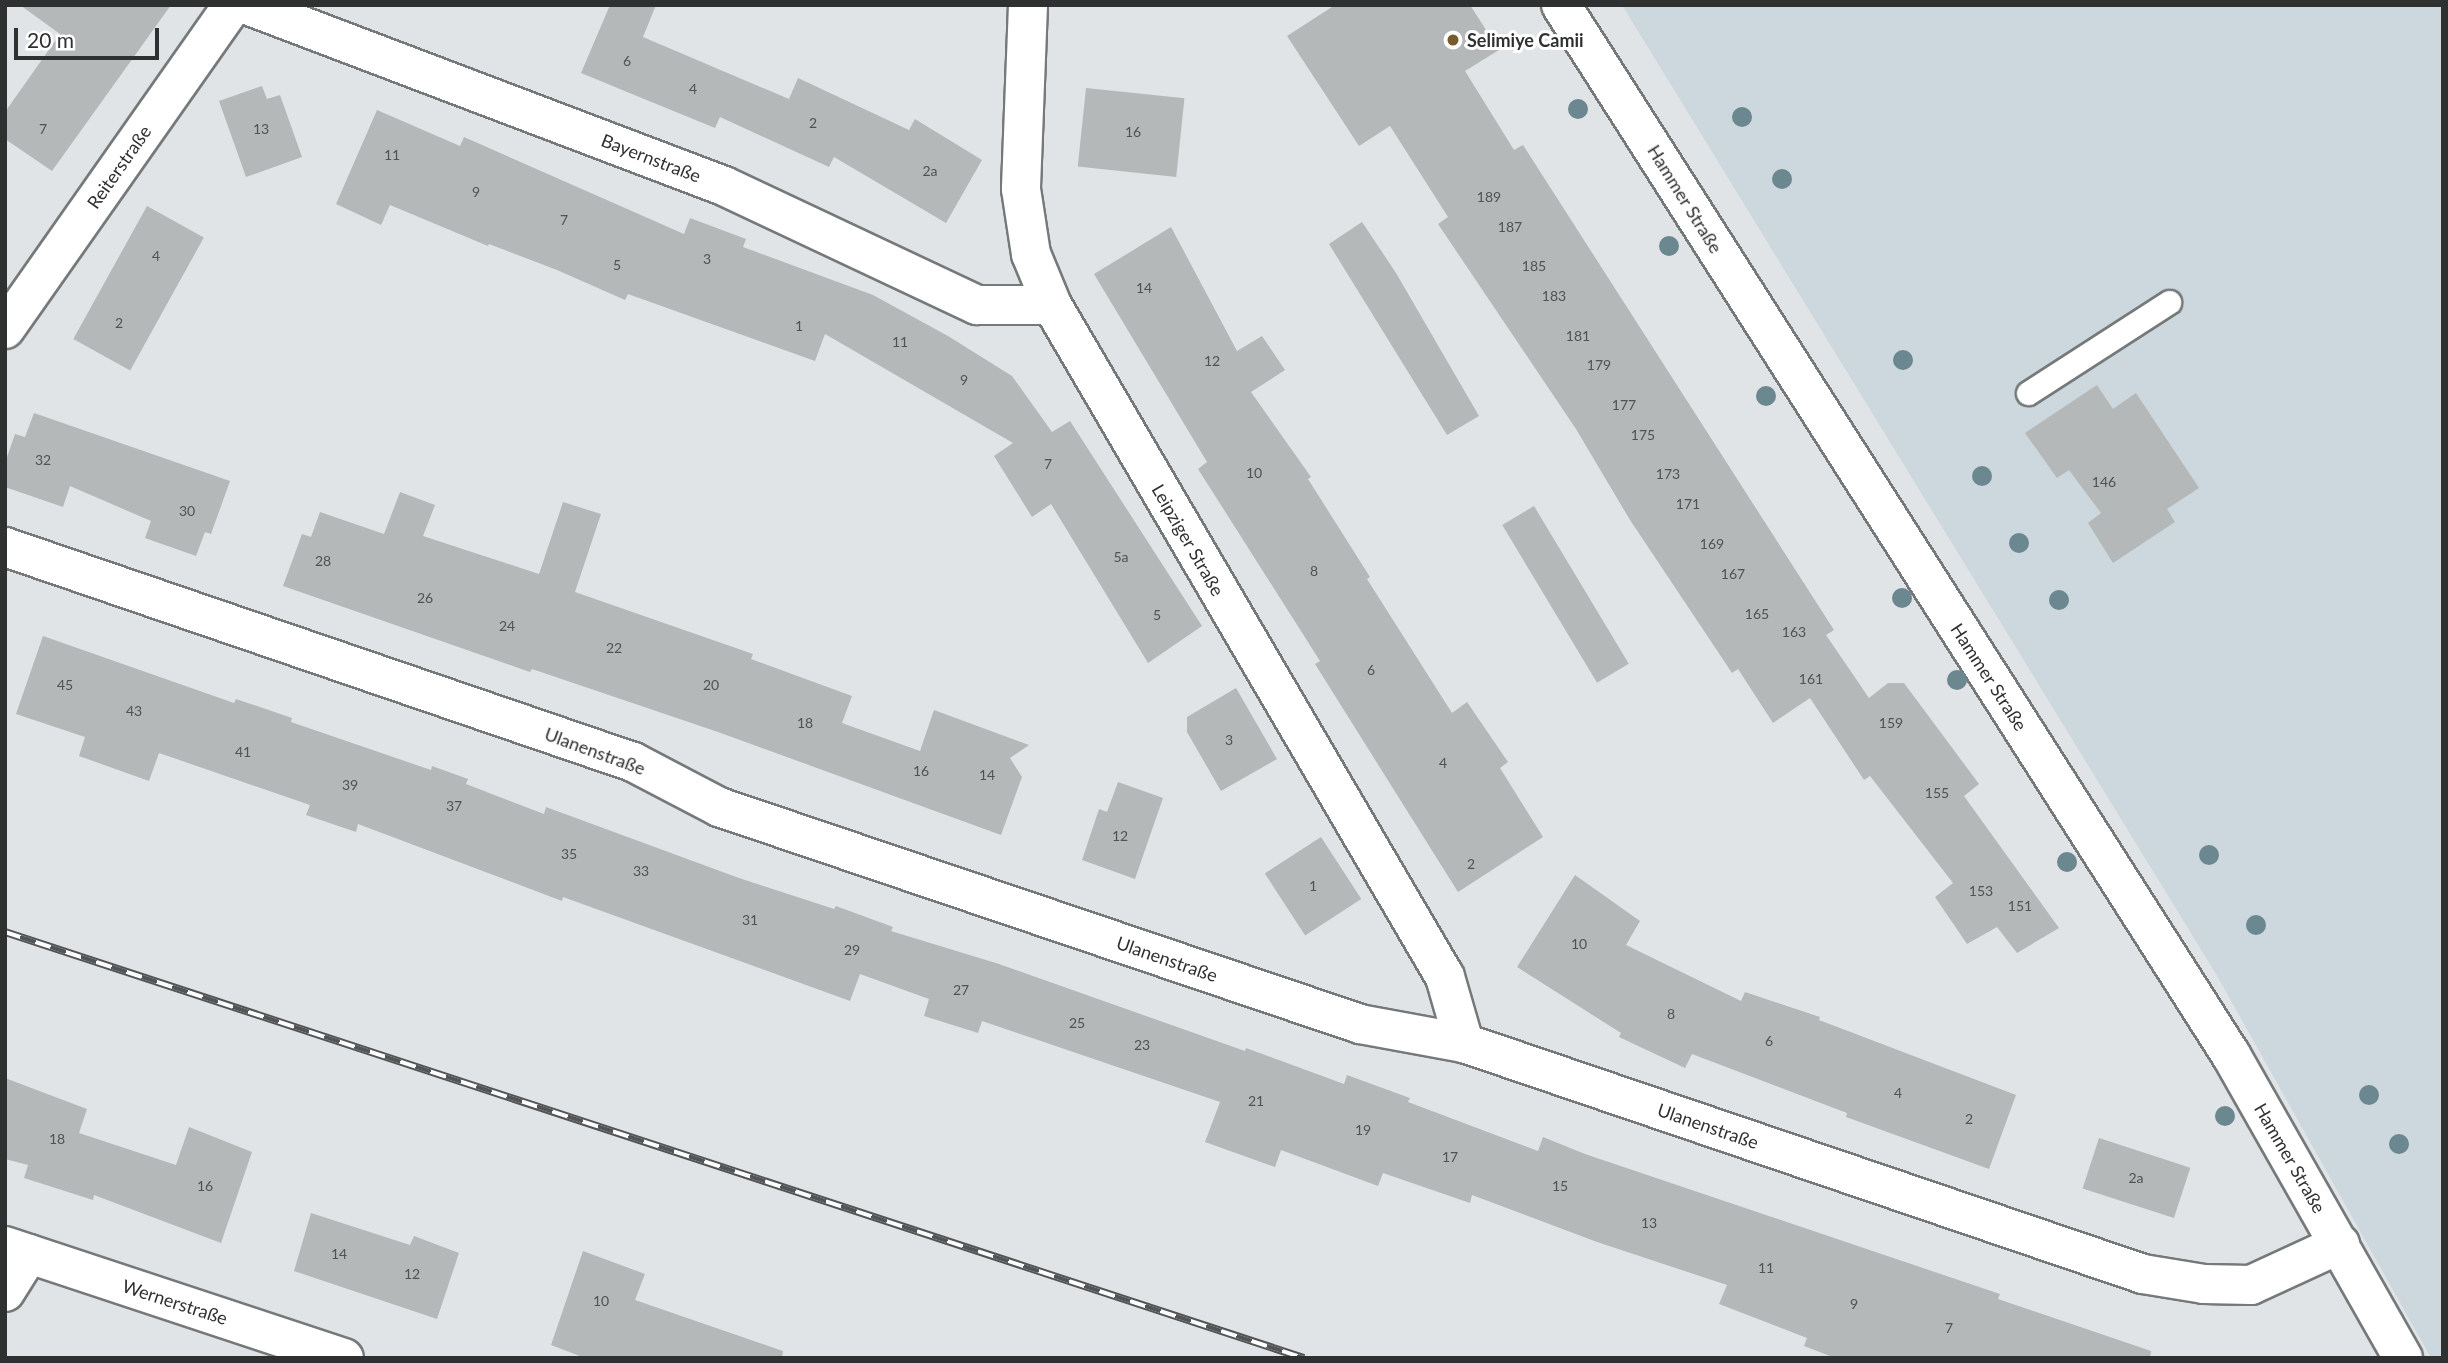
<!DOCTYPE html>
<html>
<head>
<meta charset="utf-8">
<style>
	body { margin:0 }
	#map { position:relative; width:2448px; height:1363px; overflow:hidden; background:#e1e4e6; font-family:Lato,sans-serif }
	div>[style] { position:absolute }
	.built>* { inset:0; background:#ccd8dd }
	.building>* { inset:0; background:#b4b8b8; transform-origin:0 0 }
	.roads { filter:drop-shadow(2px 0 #75797a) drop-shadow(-2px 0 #75797a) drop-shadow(0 2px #75797a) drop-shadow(0 -2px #75797a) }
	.service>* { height:23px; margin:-11.5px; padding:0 11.5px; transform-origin:11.5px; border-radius:11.5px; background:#fff }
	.minor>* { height:38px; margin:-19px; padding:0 19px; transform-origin:19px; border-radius:19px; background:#fff }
	.secondary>* { height:38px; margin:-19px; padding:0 19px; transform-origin:19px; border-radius:19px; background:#fff }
	.rail>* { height:8px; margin-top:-4px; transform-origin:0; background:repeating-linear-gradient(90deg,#fff 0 16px,#525455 0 32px); box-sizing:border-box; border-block:2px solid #525455 }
	.trees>* { width:20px; height:20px; margin:-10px; border-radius:50%; background:#6b8790 }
	.dots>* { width:19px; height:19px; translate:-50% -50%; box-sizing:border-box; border:4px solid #fff; border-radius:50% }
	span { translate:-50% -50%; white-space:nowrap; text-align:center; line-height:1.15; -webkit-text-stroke:6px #fff; paint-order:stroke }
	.number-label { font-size:14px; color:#505353 }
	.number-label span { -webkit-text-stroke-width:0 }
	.poi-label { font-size:18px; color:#2f3131; font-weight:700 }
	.left { translate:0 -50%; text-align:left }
	.street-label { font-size:18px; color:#2f3131 }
	.frame { position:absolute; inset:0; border:7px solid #2f3131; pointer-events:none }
	.scale { position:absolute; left:14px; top:28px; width:145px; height:32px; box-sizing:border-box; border:4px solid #2f3131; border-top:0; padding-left:9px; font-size:21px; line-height:24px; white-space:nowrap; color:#2f3131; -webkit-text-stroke:5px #fff; paint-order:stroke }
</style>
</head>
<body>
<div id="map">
	<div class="built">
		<i style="clip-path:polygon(1622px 5px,2443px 5px,2443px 1358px,2431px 1358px,2216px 974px)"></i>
	</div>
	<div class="building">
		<i style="clip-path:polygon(20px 5px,171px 5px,52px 171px,5px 139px,5px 112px,60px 34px)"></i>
		<i style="clip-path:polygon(610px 5px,656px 5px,643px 37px,789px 99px,798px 78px,909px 130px,915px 119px,982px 160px,946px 223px,834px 157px,829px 167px,720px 117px,715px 128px,649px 101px,581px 73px)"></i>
		<i style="clip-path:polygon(1335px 5px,1470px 5px,1499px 50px,1465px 71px,1514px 150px,1523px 145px,1834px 630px,1826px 635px,1869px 698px,1888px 683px,1904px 683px,1979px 784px,1964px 796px,2059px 928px,2017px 953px,1997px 927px,1967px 944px,1935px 897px,1953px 883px,1870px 776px,1864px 780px,1810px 698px,1773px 723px,1738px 669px,1732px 673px,1630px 520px,1576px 429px,1438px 224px,1448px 217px,1390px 126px,1359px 146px,1287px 36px)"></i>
		<i style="clip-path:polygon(262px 86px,267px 99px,280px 95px,302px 157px,246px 177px,219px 101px)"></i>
		<i style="left:1086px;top:88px;width:99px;height:79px;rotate:6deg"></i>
		<i style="clip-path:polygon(377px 110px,460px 146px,464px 137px,684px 234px,690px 218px,746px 239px,743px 247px,873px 295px,948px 336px,1012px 376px,1052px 432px,1070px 421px,1202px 626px,1148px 663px,1051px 504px,1032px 517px,994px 456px,1013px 443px,825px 334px,815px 361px,628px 294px,625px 300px,557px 270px,489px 244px,488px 246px,390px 205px,381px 225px,336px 204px)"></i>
		<i style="left:147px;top:206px;width:65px;height:152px;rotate:29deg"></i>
		<i style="clip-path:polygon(1362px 222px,1396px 273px,1479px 416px,1447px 435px,1329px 244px)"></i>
		<i style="clip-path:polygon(1171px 227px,1237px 351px,1262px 336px,1285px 370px,1251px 392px,1311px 477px,1308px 479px,1370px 577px,1367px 579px,1452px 713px,1467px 702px,1508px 762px,1500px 768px,1543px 837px,1458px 892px,1315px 664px,1320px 661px,1198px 469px,1207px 462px,1094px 274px)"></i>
		<i style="clip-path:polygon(2097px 385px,2113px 409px,2136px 393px,2199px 488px,2167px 509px,2175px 522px,2113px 563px,2088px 523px,2101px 513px,2069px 470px,2057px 478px,2025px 433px)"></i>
		<i style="clip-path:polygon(34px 413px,230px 481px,211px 534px,205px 532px,196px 556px,145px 538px,151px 521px,70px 486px,63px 507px,5px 487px,5px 463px,15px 434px,25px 437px)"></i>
		<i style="clip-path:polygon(400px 492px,435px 505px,423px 536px,539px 574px,563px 502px,601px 514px,575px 592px,753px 654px,751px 659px,852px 696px,842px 723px,920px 751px,934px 710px,1029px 745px,1010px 758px,1022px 777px,1001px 835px,718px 732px,532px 669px,530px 672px,283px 586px,302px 534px,311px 537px,320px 512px,384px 534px)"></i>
		<i style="left:1534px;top:506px;width:184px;height:37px;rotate:59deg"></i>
		<i style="clip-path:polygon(43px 636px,234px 703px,236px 699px,292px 718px,291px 722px,431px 770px,432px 766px,468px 779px,466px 784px,544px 814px,546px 807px,739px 878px,834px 909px,836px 906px,893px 927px,891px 931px,999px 964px,1245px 1051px,1246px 1048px,1344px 1084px,1347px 1075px,1410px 1098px,1408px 1102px,1538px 1151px,1543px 1137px,1585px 1154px,2000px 1294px,1998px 1299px,2151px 1351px,2150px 1358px,1835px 1358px,1804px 1346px,1807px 1338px,1719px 1304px,1727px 1285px,1597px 1242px,1472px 1195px,1470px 1203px,1383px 1173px,1378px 1186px,1281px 1150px,1275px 1167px,1205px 1142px,1220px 1102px,982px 1021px,978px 1033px,924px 1016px,929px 999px,860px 974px,850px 1001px,563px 897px,562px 901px,358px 824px,356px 832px,306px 815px,310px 805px,159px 753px,149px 781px,79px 756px,85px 737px,16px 714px)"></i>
		<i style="clip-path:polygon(1236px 688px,1277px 759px,1221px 791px,1187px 732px,1187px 717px)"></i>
		<i style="clip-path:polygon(1118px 782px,1163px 798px,1135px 879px,1082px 860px,1099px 809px,1107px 812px)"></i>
		<i style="left:1321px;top:837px;width:74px;height:67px;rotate:57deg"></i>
		<i style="clip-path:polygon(1575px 875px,1640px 921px,1626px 945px,1741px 1001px,1745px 992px,1820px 1017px,1819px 1020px,2016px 1095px,1989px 1169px,1846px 1117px,1847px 1113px,1692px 1054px,1685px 1068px,1619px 1037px,1621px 1033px,1517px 967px)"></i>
		<i style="clip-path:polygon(5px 1078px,87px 1109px,79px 1133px,176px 1165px,189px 1127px,252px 1152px,221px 1243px,94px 1195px,93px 1200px,24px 1178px,28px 1165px,5px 1159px)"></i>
		<i style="left:2099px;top:1138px;width:96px;height:53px;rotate:18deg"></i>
		<i style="clip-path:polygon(311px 1213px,410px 1245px,414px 1236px,459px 1253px,437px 1319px,294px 1271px)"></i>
		<i style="clip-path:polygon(583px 1251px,645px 1274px,635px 1300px,783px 1351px,782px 1358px,585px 1358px,551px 1345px)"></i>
	</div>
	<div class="roads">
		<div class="service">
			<i style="left:2028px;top:393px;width:168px;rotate:-32.8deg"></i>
		</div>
		<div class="minor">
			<i style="left:247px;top:5px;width:510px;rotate:20.78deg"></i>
			<i style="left:724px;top:186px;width:280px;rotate:25.2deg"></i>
			<i style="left:977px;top:305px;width:75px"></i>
			<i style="left:1028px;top:5px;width:184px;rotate:92.2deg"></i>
			<i style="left:1021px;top:189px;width:66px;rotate:81.3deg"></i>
			<i style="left:1031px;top:254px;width:55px;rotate:67.6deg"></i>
			<i style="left:1052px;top:305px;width:778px;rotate:59.68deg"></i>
			<i style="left:1445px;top:977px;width:69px;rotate:73.9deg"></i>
			<i style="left:5px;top:329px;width:396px;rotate:-54.9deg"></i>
			<i style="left:5px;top:547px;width:664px;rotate:18.9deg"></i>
			<i style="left:633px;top:762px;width:97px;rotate:27.6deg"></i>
			<i style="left:719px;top:807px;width:677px;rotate:18.7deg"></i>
			<i style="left:1360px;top:1024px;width:106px;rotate:10.4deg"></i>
			<i style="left:1464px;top:1043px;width:717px;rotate:18.79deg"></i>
			<i style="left:2143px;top:1274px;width:62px;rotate:9.3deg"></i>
			<i style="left:2204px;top:1284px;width:47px;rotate:1.2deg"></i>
			<i style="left:2251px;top:1285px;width:98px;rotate:-24.7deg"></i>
			<i style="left:5px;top:1246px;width:357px;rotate:18.3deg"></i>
			<i style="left:5px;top:1292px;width:45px;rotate:-57.7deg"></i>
		</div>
		<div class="secondary">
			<i style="left:1561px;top:5px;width:1246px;rotate:57.46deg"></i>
			<i style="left:2231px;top:1055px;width:348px;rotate:60.4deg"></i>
		</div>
	</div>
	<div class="rail">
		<i style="left:5px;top:932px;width:1367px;rotate:18.16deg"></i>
	</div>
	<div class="trees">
		<i style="left:1578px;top:109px"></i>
		<i style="left:1742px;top:117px"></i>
		<i style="left:1782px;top:179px"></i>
		<i style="left:1669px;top:246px"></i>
		<i style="left:1903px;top:360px"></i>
		<i style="left:1766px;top:396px"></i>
		<i style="left:1982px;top:476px"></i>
		<i style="left:2019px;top:543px"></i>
		<i style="left:1902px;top:598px"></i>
		<i style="left:2059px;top:600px"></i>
		<i style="left:1957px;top:680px"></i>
		<i style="left:2209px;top:855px"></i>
		<i style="left:2067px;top:862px"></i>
		<i style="left:2256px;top:925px"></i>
		<i style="left:2369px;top:1095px"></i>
		<i style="left:2225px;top:1116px"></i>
		<i style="left:2399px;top:1144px"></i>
	</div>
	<div class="dots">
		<i style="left:1453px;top:40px;background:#765b2d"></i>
	</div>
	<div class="number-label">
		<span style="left:627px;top:61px">6</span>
		<span style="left:693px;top:89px">4</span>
		<span style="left:813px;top:123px">2</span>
		<span style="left:43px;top:129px">7</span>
		<span style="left:261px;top:129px">13</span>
		<span style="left:1133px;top:132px">16</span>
		<span style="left:392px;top:155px">11</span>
		<span style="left:930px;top:171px">2a</span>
		<span style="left:476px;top:192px">9</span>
		<span style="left:1489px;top:197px">189</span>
		<span style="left:564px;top:220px">7</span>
		<span style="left:1510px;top:227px">187</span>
		<span style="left:156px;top:256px">4</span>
		<span style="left:707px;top:259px">3</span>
		<span style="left:617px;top:265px">5</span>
		<span style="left:1534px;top:266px">185</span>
		<span style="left:1144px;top:288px">14</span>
		<span style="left:1554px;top:296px">183</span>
		<span style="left:119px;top:323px">2</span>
		<span style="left:799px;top:326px">1</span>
		<span style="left:1578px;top:336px">181</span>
		<span style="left:900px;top:342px">11</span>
		<span style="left:1212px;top:361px">12</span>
		<span style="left:1599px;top:365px">179</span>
		<span style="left:964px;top:380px">9</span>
		<span style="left:1624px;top:405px">177</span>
		<span style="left:1643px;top:435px">175</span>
		<span style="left:43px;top:460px">32</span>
		<span style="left:1048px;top:464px">7</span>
		<span style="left:1254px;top:473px">10</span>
		<span style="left:1668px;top:474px">173</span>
		<span style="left:2104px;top:482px">146</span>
		<span style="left:1688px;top:504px">171</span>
		<span style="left:187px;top:511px">30</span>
		<span style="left:1712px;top:544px">169</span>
		<span style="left:1121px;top:557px">5a</span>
		<span style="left:323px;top:561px">28</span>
		<span style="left:1314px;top:571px">8</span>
		<span style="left:1733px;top:574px">167</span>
		<span style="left:425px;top:598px">26</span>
		<span style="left:1757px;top:614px">165</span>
		<span style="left:1157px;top:615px">5</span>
		<span style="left:507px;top:626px">24</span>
		<span style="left:1794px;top:632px">163</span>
		<span style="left:614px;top:648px">22</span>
		<span style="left:1371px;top:670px">6</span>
		<span style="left:1811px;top:679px">161</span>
		<span style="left:65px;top:685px">45</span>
		<span style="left:711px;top:685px">20</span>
		<span style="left:134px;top:711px">43</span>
		<span style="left:805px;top:723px">18</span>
		<span style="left:1891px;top:723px">159</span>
		<span style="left:1229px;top:740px">3</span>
		<span style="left:243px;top:752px">41</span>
		<span style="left:1443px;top:763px">4</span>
		<span style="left:921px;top:771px">16</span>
		<span style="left:987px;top:775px">14</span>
		<span style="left:350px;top:785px">39</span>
		<span style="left:1937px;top:793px">155</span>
		<span style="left:454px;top:806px">37</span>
		<span style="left:1120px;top:836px">12</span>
		<span style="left:569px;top:854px">35</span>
		<span style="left:1471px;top:864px">2</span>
		<span style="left:641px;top:871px">33</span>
		<span style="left:1313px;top:886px">1</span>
		<span style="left:1981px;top:891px">153</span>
		<span style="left:2020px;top:906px">151</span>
		<span style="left:750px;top:920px">31</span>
		<span style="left:1579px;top:944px">10</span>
		<span style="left:852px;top:950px">29</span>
		<span style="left:961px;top:990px">27</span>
		<span style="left:1671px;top:1014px">8</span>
		<span style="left:1077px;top:1023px">25</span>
		<span style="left:1769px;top:1041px">6</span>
		<span style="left:1142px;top:1045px">23</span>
		<span style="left:1898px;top:1093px">4</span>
		<span style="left:1256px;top:1101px">21</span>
		<span style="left:1969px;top:1119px">2</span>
		<span style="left:1363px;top:1130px">19</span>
		<span style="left:57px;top:1139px">18</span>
		<span style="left:1450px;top:1157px">17</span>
		<span style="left:2136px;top:1178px">2a</span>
		<span style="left:205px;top:1186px">16</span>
		<span style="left:1560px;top:1186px">15</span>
		<span style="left:1649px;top:1223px">13</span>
		<span style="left:339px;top:1254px">14</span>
		<span style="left:1766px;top:1268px">11</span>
		<span style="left:412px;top:1274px">12</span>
		<span style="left:601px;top:1301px">10</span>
		<span style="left:1854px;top:1304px">9</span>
		<span style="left:1949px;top:1328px">7</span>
	</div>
	<div class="poi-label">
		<span class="left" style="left:1467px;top:40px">Selimiye Camii</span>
	</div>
	<div class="street-label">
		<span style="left:651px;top:158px;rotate:21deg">Bayernstraße</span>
		<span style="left:119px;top:167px;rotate:-55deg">Reiterstraße</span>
		<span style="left:1685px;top:199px;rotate:58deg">Hammer Straße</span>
		<span style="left:1188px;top:540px;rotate:60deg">Leipziger Straße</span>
		<span style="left:1989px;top:677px;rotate:57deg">Hammer Straße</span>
		<span style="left:595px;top:751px;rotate:20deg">Ulanenstraße</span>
		<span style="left:1167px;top:959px;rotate:19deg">Ulanenstraße</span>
		<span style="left:1708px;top:1126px;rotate:19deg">Ulanenstraße</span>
		<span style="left:2290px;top:1158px;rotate:60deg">Hammer Straße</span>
		<span style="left:175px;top:1302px;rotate:18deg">Wernerstraße</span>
	</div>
	<div class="frame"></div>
	<div class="scale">20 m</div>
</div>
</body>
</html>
